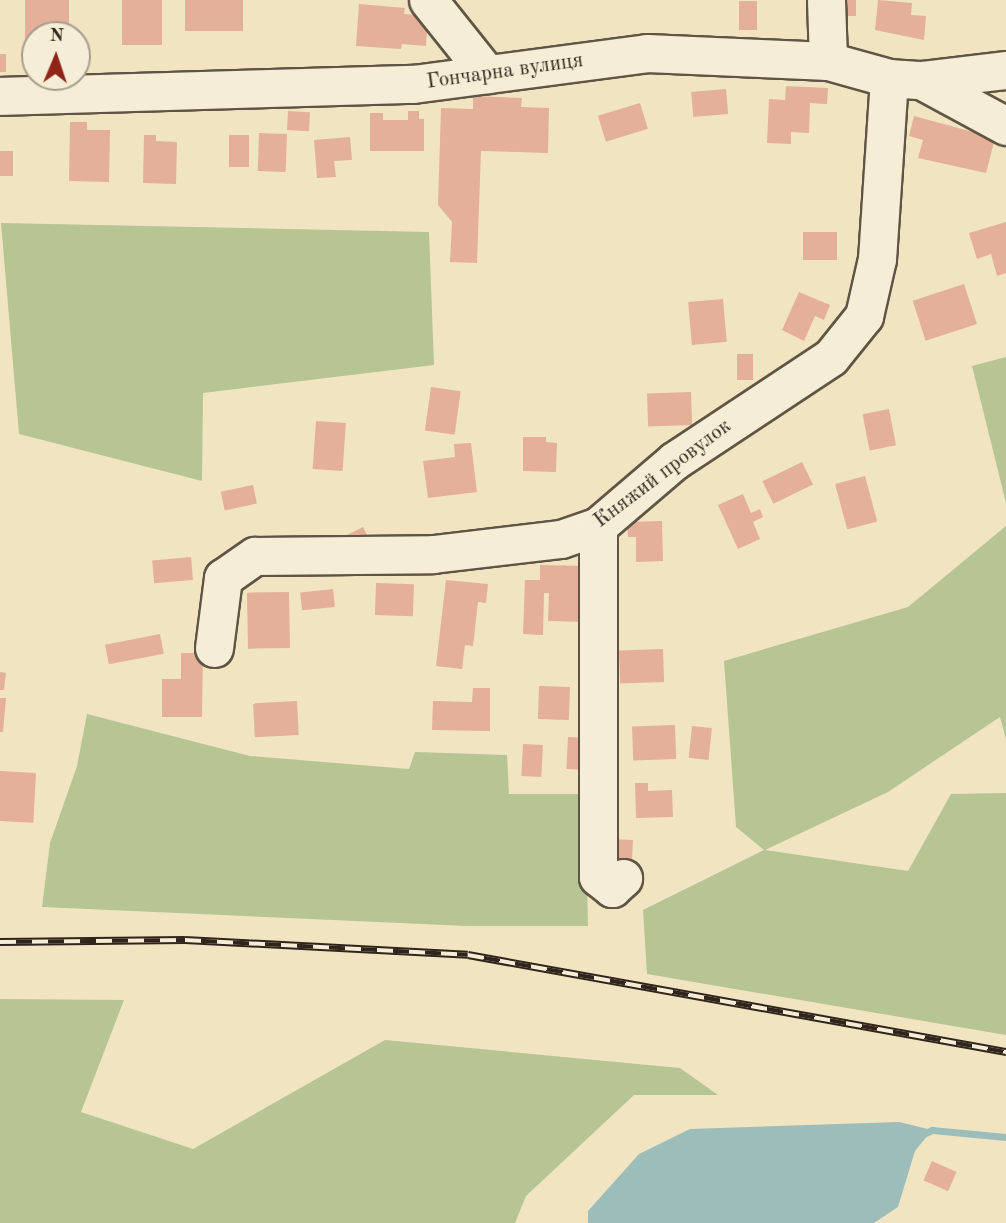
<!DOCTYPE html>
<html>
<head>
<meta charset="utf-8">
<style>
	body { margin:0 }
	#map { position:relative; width:1006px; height:1223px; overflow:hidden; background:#f1e4c0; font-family:"Old Standard TT",serif }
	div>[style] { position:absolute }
	.green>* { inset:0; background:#b7c595 }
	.water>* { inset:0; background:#9dbdbb }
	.stream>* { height:7px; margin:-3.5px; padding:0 3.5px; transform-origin:3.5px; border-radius:3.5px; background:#9dbdbb }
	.building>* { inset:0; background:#e4b099; transform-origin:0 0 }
	.roads { filter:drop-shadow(2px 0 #605545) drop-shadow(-2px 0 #605545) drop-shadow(0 2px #605545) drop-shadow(0 -2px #605545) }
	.minor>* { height:37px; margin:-18.5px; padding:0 18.5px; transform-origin:18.5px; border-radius:18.5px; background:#f6edd6 }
	.rail>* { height:8px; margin-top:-4px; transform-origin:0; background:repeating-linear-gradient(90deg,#f6edd6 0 16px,#30251c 0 32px); box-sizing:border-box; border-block:2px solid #30251c }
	span { translate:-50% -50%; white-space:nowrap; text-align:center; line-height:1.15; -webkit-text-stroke:5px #f6edd6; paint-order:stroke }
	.street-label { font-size:21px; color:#30251c }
	.north { position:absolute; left:21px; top:21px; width:70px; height:70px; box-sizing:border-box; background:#f6edd6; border:2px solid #a79d8c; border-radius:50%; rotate:2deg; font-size:19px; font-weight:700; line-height:28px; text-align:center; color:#30251c }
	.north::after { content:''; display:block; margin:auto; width:24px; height:32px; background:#8f2418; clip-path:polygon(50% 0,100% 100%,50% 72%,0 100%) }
</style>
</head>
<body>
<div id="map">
	<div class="green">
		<i style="clip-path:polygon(1px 223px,429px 232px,434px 365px,203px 393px,202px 481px,19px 434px)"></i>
		<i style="clip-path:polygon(1006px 357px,1006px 503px,972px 366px)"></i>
		<i style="clip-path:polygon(1006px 526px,1006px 739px,1000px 717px,888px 792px,765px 850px,908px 871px,951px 794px,1006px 793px,1006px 1035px,647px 974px,643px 910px,764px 850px,736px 827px,724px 661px,908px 607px)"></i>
		<i style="clip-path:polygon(87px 714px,250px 756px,409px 769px,415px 752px,507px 755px,509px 794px,585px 794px,588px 926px,467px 926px,42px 907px,50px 843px,77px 766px)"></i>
		<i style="clip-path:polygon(0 999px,124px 1000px,81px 1112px,193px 1149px,385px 1040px,680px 1068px,718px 1095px,634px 1095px,526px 1196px,515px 1223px,0 1223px)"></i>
	</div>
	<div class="water">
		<i style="clip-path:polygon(899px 1122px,932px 1130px,915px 1151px,898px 1207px,874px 1223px,588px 1223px,588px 1211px,639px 1154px,690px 1129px)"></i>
	</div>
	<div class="stream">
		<i style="left:924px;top:1134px;width:9px;rotate:-27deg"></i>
		<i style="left:932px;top:1130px;width:74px;rotate:5.4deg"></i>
	</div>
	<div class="building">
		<i style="clip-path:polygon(25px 0,69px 0,69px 35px,35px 35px,35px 40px,25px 40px)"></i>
		<i style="left:122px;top:0;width:40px;height:45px"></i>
		<i style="left:185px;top:0;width:58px;height:31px"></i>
		<i style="left:837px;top:0;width:19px;height:16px"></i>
		<i style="clip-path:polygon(878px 0,912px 3px,911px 15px,926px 16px,924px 40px,875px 30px)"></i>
		<i style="left:739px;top:1px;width:18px;height:29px"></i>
		<i style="clip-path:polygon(359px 4px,405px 8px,404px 14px,428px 16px,426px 46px,402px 44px,401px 49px,356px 46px)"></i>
		<i style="left:0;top:54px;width:6px;height:18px"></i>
		<i style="clip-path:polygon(786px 86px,828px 88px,827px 104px,810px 103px,809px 133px,791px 132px,791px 144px,767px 143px,769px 99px,785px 100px)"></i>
		<i style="left:726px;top:89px;width:25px;height:35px;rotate:85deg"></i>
		<i style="clip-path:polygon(473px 96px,522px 98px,521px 107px,549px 108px,548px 153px,481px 151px,477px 263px,450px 262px,452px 222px,438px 205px,441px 108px,473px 109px)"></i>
		<i style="left:640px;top:103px;width:27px;height:44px;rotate:73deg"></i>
		<i style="left:288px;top:111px;width:22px;height:19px;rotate:3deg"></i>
		<i style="clip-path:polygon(408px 111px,419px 111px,419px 119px,424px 119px,424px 151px,370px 151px,370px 113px,383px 113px,383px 120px,408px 120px)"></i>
		<i style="clip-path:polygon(914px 116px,995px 138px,986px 173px,918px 158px,923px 140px,909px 136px)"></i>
		<i style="clip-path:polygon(70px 122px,87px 122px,87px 130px,110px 130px,109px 182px,69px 181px)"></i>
		<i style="left:259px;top:133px;width:28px;height:38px;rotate:2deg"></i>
		<i style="clip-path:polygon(144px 135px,156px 135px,156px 141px,177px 142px,176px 184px,143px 183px)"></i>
		<i style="left:229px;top:135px;width:20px;height:32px"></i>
		<i style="clip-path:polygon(350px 137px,352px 160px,334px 161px,336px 177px,317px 178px,314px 140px)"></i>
		<i style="left:0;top:151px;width:13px;height:25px"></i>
		<i style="clip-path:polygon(1006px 222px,1006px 273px,997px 276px,991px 254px,977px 259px,969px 233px)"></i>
		<i style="left:803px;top:232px;width:34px;height:28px"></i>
		<i style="left:964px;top:284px;width:42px;height:54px;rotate:72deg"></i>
		<i style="clip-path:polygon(799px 292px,830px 305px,824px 320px,815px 316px,804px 341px,782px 330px)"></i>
		<i style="left:723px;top:299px;width:43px;height:35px;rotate:85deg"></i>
		<i style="left:737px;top:354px;width:16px;height:26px"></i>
		<i style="left:431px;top:387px;width:30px;height:44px;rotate:8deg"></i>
		<i style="left:691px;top:392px;width:33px;height:44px;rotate:88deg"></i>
		<i style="left:889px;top:409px;width:37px;height:27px;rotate:79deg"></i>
		<i style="left:316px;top:421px;width:30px;height:48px;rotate:4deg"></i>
		<i style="clip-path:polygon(523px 437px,546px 437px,546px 442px,557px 443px,556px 472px,523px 471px)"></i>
		<i style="clip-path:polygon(471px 443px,477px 492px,428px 498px,423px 461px,455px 457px,454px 444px)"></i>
		<i style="left:802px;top:462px;width:25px;height:44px;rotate:64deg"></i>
		<i style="left:865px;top:476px;width:47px;height:31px;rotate:75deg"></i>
		<i style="left:253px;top:485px;width:19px;height:33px;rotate:78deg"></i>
		<i style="clip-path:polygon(743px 494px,751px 513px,760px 509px,763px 517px,753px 522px,760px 539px,738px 549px,718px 505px)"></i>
		<i style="clip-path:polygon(662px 521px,663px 561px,636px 562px,636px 537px,628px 537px,627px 522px)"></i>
		<i style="clip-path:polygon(363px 527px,369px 539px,339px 539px)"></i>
		<i style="left:191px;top:557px;width:23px;height:39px;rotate:85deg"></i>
		<i style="clip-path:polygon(540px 565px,590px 566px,589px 622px,548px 621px,549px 593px,544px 593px,543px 635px,523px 634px,525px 580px,540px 580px)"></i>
		<i style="clip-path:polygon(446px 580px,488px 584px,486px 603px,478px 602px,473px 646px,465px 645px,462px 669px,436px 666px)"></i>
		<i style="left:376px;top:583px;width:38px;height:32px;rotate:2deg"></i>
		<i style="left:333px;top:589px;width:18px;height:33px;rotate:84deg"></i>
		<i style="left:289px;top:592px;width:56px;height:42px;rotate:89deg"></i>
		<i style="left:160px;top:634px;width:20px;height:56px;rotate:79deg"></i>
		<i style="left:663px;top:649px;width:33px;height:44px;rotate:88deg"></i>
		<i style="clip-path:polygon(181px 653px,203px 653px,202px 717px,162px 717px,162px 679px,181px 679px)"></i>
		<i style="clip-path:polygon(0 672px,6px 673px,4px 690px,0 690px)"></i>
		<i style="left:539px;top:686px;width:31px;height:33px;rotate:2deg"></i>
		<i style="clip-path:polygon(473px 688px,490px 688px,490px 731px,432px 730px,433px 701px,472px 702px)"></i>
		<i style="clip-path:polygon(0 698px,6px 698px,3px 732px,0 732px)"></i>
		<i style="left:297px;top:701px;width:34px;height:44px;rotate:87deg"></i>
		<i style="left:675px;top:725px;width:34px;height:43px;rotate:88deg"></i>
		<i style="left:692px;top:726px;width:20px;height:32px;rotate:6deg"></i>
		<i style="left:568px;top:737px;width:20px;height:32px;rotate:3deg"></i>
		<i style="left:523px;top:744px;width:20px;height:32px;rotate:3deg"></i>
		<i style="left:0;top:771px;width:36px;height:50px;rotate:3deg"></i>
		<i style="clip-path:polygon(635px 783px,648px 783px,648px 791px,672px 790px,673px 817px,636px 818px)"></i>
		<i style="left:613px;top:839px;width:20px;height:32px;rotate:3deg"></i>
		<i style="left:932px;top:1161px;width:27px;height:21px;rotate:24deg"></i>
	</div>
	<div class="roads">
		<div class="minor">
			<i style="left:428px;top:0;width:95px;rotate:51.4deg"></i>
			<i style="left:826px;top:0;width:61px;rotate:88.1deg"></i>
			<i style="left:921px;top:80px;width:97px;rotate:28.4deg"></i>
			<i style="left:0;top:96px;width:413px;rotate:-1.7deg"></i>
			<i style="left:413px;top:84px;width:236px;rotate:-7.5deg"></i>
			<i style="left:647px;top:53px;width:181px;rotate:2.5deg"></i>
			<i style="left:828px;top:61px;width:63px;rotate:15.6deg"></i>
			<i style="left:889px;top:78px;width:32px;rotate:4deg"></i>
			<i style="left:921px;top:80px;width:86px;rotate:-6.7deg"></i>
			<i style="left:598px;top:526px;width:351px;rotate:90deg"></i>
			<i style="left:598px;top:877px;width:18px;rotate:38deg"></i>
			<i style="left:612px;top:888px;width:15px;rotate:-42deg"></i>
			<i style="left:214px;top:648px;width:71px;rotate:-82.7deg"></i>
			<i style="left:223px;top:578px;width:39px;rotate:-35deg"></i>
			<i style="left:255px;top:556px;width:178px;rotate:-0.6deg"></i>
			<i style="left:433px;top:554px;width:129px;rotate:-6.7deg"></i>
			<i style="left:561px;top:539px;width:39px;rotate:-19deg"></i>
			<i style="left:598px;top:526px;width:100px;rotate:-40.5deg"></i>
			<i style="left:674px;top:461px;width:188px;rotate:-33.5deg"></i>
			<i style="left:831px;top:357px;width:53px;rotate:-51.2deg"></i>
			<i style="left:864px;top:316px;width:58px;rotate:-77.2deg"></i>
			<i style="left:877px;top:259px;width:181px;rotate:-86.2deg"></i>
		</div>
	</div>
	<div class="rail">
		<i style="left:0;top:942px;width:185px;rotate:-0.6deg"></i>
		<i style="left:185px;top:940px;width:283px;rotate:3deg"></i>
		<i style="left:468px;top:955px;width:547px;rotate:10.22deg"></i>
	</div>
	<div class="street-label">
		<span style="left:505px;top:72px;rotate:-8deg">Гончарна вулиця</span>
		<span style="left:663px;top:474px;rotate:-37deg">Княжий провулок</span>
	</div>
	<div class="north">N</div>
</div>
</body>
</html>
